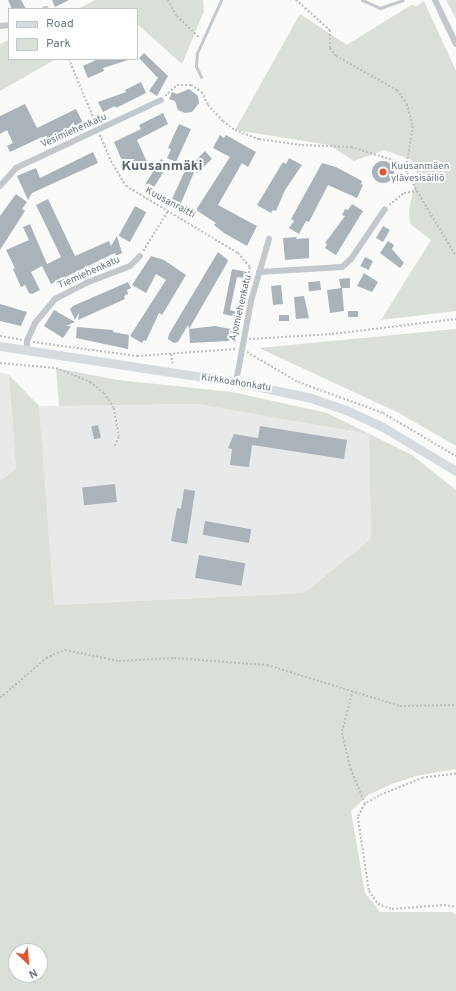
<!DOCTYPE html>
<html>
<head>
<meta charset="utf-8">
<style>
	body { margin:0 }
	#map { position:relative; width:456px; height:991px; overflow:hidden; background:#fafaf8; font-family:Overpass,sans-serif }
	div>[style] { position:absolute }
	.built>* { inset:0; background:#e8e9e9 }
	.green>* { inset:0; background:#dadfd7 }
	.building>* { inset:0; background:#aab3b9; transform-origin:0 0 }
	.round { border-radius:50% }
	.path>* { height:1.5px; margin-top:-0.75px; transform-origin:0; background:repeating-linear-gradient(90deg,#bbbfc2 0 2px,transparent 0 4px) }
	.lane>* { height:3px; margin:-1.5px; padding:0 1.5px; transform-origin:1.5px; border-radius:1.5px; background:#c3c8cc }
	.street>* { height:6px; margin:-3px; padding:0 3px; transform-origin:3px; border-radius:3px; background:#c3c8cc }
	.secondary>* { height:9px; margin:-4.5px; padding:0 4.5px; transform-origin:4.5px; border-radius:4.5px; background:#d6dbdf }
	.dots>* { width:11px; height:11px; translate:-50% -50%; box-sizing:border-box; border:2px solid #fff; border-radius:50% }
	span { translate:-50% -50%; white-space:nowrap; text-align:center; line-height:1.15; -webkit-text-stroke:4px #fff; paint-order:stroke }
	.street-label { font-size:10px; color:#657683 }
	.poi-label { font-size:10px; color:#657683 }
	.left { translate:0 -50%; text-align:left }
	.district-label { font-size:14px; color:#57646e; font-weight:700 }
	.legend { position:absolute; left:8px; top:8px; width:130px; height:52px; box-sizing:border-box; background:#fff; border:1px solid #c1c8cd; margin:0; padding:5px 7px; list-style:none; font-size:12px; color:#657683 }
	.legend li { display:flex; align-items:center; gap:8px; height:20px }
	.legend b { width:20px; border:1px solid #c1c8cd }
	.north { position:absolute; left:8px; top:943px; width:40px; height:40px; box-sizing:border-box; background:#fff; border:1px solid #c1c8cd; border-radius:50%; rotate:154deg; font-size:11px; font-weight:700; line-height:16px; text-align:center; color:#657683 }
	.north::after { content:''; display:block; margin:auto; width:14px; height:18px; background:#e4572e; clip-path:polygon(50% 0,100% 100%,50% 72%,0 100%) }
</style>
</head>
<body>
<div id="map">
	<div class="built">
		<i style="clip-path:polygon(0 372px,9px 375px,16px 469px,0 481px)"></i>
		<i style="clip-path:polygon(197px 404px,369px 434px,371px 539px,304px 593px,53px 605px,39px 406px)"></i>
	</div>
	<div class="green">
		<i style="clip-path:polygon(95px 0,203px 0,204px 11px,182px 64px,137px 24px,137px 9px,78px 9px)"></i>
		<i style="clip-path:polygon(446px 0,456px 0,456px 19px)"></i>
		<i style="clip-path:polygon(424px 1px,456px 71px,456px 311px,381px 320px,431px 240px,410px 224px,409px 210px,417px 172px,412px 160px,384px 150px,354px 161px,329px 145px,235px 130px,300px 14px,347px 45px,411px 5px,417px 6px)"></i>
		<i style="clip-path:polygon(9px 40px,9px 59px,56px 59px,0 91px,0 44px)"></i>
		<i style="clip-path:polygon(456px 329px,456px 446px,399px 413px,259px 348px)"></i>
		<i style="clip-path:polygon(evenodd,56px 368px,118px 380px,232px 392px,327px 413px,412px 455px,456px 490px,456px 769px,416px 776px,392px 784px,368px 795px,351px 811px,365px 893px,380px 912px,452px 912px,456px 915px,456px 991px,0 991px,0 481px,16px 469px,9px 375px,39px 406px,54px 605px,304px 593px,371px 539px,369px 434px,197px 404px,59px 406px,56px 368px,16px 951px,40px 951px,40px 975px,16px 975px,16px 951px)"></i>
	</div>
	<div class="building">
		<i style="clip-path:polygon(8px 0,21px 0,26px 9px,12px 9px)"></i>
		<i style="clip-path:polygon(52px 0,69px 0,55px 7px)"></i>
		<i style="clip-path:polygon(144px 53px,168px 76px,157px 96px,149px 91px,158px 78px,139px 58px)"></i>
		<i style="clip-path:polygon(98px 59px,131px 59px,103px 68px,104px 71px,88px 78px,83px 66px)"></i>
		<i style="clip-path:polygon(141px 82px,146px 93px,116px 108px,115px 106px,103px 112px,98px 102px,126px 92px,125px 90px)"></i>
		<i style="clip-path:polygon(189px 89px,198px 96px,199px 103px,192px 112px,185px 113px,178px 110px,175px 101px,169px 99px,172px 92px,177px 94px)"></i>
		<i style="clip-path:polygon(25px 104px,37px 128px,76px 109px,83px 123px,44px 142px,42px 137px,10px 152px,7px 146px,13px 143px,7px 130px,0 134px,0 116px)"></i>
		<i style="clip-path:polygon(163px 113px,168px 124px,137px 140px,147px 162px,126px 170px,114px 142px,141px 129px,139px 125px)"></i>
		<i style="clip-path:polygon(179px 124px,191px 129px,176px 162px,167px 158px,171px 149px,168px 148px)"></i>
		<i style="clip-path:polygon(220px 135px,224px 138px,226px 135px,256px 152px,248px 167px,242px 163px,218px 205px,257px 226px,247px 246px,224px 233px,214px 225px,216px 223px,196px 210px,230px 157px,213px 148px)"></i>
		<i style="clip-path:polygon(205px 151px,212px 159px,197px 173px,195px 170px,181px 203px,172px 199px,184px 173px)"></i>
		<i style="clip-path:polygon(93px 152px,98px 163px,32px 193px,28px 200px,17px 176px,36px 168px,40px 178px)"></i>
		<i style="clip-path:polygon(289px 158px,302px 165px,285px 190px,276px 211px,273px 210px,271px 213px,257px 205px,283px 162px,286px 164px)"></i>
		<i style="left:161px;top:159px;width:9px;height:29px;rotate:32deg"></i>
		<i class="round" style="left:372px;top:161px;width:22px;height:22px"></i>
		<i style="clip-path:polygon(322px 163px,336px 167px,362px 181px,361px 184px,363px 185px,357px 198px,328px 185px,309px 222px,306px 221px,299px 234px,289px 228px,294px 221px,291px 219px)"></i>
		<i style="clip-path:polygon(16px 194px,27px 202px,22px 209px,25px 211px,0 250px,0 216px)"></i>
		<i style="clip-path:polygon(48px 199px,75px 256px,109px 241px,111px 246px,117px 236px,122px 253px,116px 256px,115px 253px,51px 284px,42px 266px,31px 272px,40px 290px,32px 294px,29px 293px,25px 285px,21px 287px,13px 269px,15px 268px,6px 250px,29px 240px,23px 227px,30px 224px,47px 264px,61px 257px,36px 205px)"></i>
		<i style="clip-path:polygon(352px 204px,363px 211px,336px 255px,325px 248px,327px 244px,325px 243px,345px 216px,342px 215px,345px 209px,348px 210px)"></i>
		<i style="left:135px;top:206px;width:13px;height:34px;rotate:29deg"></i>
		<i style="left:383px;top:226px;width:8px;height:14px;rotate:30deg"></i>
		<i style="clip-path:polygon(297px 237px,296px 239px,309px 238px,309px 258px,285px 260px,283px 238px)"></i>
		<i style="clip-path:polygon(388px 241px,394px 245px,392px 249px,404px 263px,400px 268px,380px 253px)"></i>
		<i style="clip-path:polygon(218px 252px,228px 260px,227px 263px,189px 329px,188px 325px,178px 342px,174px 343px,168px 339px,169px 334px)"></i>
		<i style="clip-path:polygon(151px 256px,164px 260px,186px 275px,162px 315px,159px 313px,146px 341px,144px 340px,142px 343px,130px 336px,166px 280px,156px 274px,146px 293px,132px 285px)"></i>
		<i style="left:365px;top:257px;width:9px;height:10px;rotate:27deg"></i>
		<i style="clip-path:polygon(232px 269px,247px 272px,245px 278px,237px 277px,230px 310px,238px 312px,237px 317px,223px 314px)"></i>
		<i style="clip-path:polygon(364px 273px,378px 282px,372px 292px,357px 286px)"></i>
		<i style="clip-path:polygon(350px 278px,350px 288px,342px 288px,344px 311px,330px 313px,327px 290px,341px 288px,339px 279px)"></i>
		<i style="left:320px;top:281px;width:9px;height:12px;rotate:84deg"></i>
		<i style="clip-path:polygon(128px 282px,131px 288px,127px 290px,128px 294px,124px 296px,125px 299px,78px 320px,79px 313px,75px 320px,70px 309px,73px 306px)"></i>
		<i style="left:281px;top:285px;width:19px;height:10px;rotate:84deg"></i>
		<i style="clip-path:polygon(304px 296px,309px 318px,296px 319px,294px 297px)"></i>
		<i style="clip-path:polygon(0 304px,27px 312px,21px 326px,0 321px)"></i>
		<i style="clip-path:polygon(54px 310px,75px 322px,66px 326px,71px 326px,63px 338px,44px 326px)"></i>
		<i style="left:348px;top:311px;width:10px;height:6px"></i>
		<i style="left:289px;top:315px;width:6px;height:10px;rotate:90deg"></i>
		<i style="clip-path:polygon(215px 326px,231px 329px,229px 341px,190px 343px,189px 329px)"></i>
		<i style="clip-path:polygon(77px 327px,113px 330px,113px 332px,129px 335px,128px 349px,76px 338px)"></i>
		<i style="left:98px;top:425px;width:13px;height:7px;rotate:77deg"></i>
		<i style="clip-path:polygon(260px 426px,347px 440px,344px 459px,252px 445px,249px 467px,230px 465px,232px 449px,228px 448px,234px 434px,258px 438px)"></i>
		<i style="left:115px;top:484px;width:18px;height:33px;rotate:84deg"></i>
		<i style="clip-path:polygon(184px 489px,195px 491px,187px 544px,171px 541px,177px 508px,181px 509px)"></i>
		<i style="left:205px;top:521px;width:47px;height:14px;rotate:10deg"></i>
		<i style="left:199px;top:555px;width:47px;height:23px;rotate:10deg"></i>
	</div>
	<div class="path">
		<i style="left:168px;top:0;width:18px;rotate:61deg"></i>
		<i style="left:177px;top:16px;width:30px;rotate:44deg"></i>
		<i style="left:296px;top:0;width:45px;rotate:41.4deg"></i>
		<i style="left:330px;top:30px;width:18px;rotate:90deg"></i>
		<i style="left:330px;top:48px;width:10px;rotate:53deg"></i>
		<i style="left:336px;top:56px;width:70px;rotate:29.1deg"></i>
		<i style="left:397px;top:90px;width:17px;rotate:54deg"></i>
		<i style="left:407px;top:104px;width:23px;rotate:75deg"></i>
		<i style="left:413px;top:126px;width:45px;rotate:99deg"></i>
		<i style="left:69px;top:59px;width:70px;rotate:67.4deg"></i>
		<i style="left:165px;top:96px;width:16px;rotate:-43deg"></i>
		<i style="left:177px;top:85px;width:14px"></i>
		<i style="left:191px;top:85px;width:13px;rotate:32deg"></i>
		<i style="left:202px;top:92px;width:14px;rotate:65deg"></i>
		<i style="left:208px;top:105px;width:22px;rotate:47deg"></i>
		<i style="left:223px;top:121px;width:15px;rotate:37deg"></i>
		<i style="left:235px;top:130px;width:26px;rotate:21deg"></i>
		<i style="left:259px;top:139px;width:43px;rotate:7.9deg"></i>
		<i style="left:302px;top:145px;width:49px;rotate:2.3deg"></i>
		<i style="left:351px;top:147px;width:44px;rotate:17.2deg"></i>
		<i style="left:393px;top:160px;width:16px;rotate:38deg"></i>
		<i style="left:406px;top:170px;width:24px;rotate:62deg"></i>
		<i style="left:100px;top:135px;width:28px;rotate:67deg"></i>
		<i style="left:111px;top:161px;width:29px;rotate:59deg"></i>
		<i style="left:126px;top:186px;width:131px;rotate:30.9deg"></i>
		<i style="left:238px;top:253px;width:18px;rotate:49deg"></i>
		<i style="left:250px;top:267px;width:17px;rotate:97deg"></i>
		<i style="left:389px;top:205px;width:19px;rotate:-39deg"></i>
		<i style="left:404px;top:193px;width:13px;rotate:-9deg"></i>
		<i style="left:417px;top:191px;width:76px;rotate:59deg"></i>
		<i style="left:143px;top:251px;width:47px;rotate:-58deg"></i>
		<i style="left:0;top:336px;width:22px;rotate:10deg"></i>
		<i style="left:249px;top:339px;width:83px;rotate:-3.4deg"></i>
		<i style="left:332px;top:334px;width:125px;rotate:-6.9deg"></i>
		<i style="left:33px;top:342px;width:105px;rotate:7.7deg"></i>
		<i style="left:137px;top:356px;width:99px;rotate:-4deg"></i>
		<i style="left:247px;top:352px;width:59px;rotate:30.5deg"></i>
		<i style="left:298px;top:382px;width:90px;rotate:20deg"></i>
		<i style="left:383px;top:413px;width:85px;rotate:30.5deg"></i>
		<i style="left:171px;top:354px;width:10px;rotate:79deg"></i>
		<i style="left:0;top:363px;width:56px;rotate:5.1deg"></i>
		<i style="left:56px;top:368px;width:37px;rotate:22deg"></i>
		<i style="left:90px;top:382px;width:18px;rotate:38deg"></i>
		<i style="left:104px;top:393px;width:18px;rotate:56deg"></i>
		<i style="left:114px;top:408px;width:29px;rotate:80deg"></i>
		<i style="left:119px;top:437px;width:12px;rotate:114deg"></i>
		<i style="left:353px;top:691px;width:43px;rotate:104.7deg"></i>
		<i style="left:342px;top:733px;width:37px;rotate:76deg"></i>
		<i style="left:351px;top:769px;width:38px;rotate:68deg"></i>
		<i style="left:0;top:698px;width:61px;rotate:-41deg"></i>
		<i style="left:46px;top:658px;width:21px;rotate:-23deg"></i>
		<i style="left:65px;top:650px;width:55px;rotate:11.5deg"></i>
		<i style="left:119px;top:661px;width:55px;rotate:-3.1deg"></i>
		<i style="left:174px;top:658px;width:93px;rotate:4.3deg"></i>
		<i style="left:267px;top:665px;width:139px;rotate:17.1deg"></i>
		<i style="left:400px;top:706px;width:56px;rotate:-1deg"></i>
		<i style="left:456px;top:774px;width:33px;rotate:173deg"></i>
		<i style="left:423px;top:778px;width:48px;rotate:157.8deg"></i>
		<i style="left:379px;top:796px;width:16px;rotate:150deg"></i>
		<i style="left:365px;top:804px;width:15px;rotate:118deg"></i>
		<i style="left:358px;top:817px;width:75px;rotate:81.5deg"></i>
		<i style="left:369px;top:891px;width:16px;rotate:55deg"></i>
		<i style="left:378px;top:904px;width:15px;rotate:20deg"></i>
		<i style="left:392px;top:909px;width:52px;rotate:-4.4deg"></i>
		<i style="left:444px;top:905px;width:12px;rotate:9deg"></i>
	</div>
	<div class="lane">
		<i style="left:362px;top:0;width:20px;rotate:24deg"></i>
		<i style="left:380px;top:8px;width:24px;rotate:-19deg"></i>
		<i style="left:201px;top:77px;width:12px;rotate:-114deg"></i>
		<i style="left:196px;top:66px;width:13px;rotate:-86deg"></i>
		<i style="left:197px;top:53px;width:58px;rotate:-65.6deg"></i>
	</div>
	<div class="street">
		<i style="left:435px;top:0;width:49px;rotate:64.5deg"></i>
		<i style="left:45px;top:9px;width:1px"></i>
		<i style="left:0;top:26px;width:9px;rotate:-6deg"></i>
		<i style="left:0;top:186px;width:24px;rotate:-48deg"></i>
		<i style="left:16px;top:168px;width:160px;rotate:-25.1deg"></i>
		<i style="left:259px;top:272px;width:83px;rotate:-3.4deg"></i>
		<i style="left:342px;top:267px;width:12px;rotate:-42deg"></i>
		<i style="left:351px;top:259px;width:60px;rotate:-55.8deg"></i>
		<i style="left:27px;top:351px;width:10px;rotate:-90deg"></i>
		<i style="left:27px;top:341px;width:20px;rotate:-66deg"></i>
		<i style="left:35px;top:323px;width:31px;rotate:-50deg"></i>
		<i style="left:55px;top:299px;width:35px;rotate:-27deg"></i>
		<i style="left:86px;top:283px;width:47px;rotate:-21.1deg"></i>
		<i style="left:130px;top:266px;width:14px;rotate:-45deg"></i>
		<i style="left:236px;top:382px;width:82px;rotate:-79.5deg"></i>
		<i style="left:251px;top:301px;width:65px;rotate:-73.8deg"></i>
	</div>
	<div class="secondary">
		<i style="left:0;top:346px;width:239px;rotate:8.7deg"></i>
		<i style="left:236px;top:382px;width:77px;rotate:12deg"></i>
		<i style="left:311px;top:398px;width:37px;rotate:19deg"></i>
		<i style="left:346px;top:410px;width:41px;rotate:24.7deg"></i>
		<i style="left:383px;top:427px;width:85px;rotate:31.1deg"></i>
	</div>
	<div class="dots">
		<i style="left:383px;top:172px;background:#e4572e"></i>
	</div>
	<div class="street-label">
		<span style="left:74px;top:131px;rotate:-24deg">Vesimiehenkatu</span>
		<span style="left:170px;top:203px;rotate:28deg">Kuusanraitti</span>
		<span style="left:89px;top:273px;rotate:-24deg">Tiemiehenkatu</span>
		<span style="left:241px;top:308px;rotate:-77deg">Ajomiehenkatu</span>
		<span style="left:236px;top:383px;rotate:9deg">Kirkkoahonkatu</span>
	</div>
	<div class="poi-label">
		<span class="left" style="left:391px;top:172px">Kuusanmäen<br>ylävesisäiliö</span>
	</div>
	<div class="district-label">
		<span style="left:162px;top:167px">Kuusanmäki</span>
	</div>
	<ul class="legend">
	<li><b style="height:5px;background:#d6dbdf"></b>Road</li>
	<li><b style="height:11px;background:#dadfd7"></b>Park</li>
	</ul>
	<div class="north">N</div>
</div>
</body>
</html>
